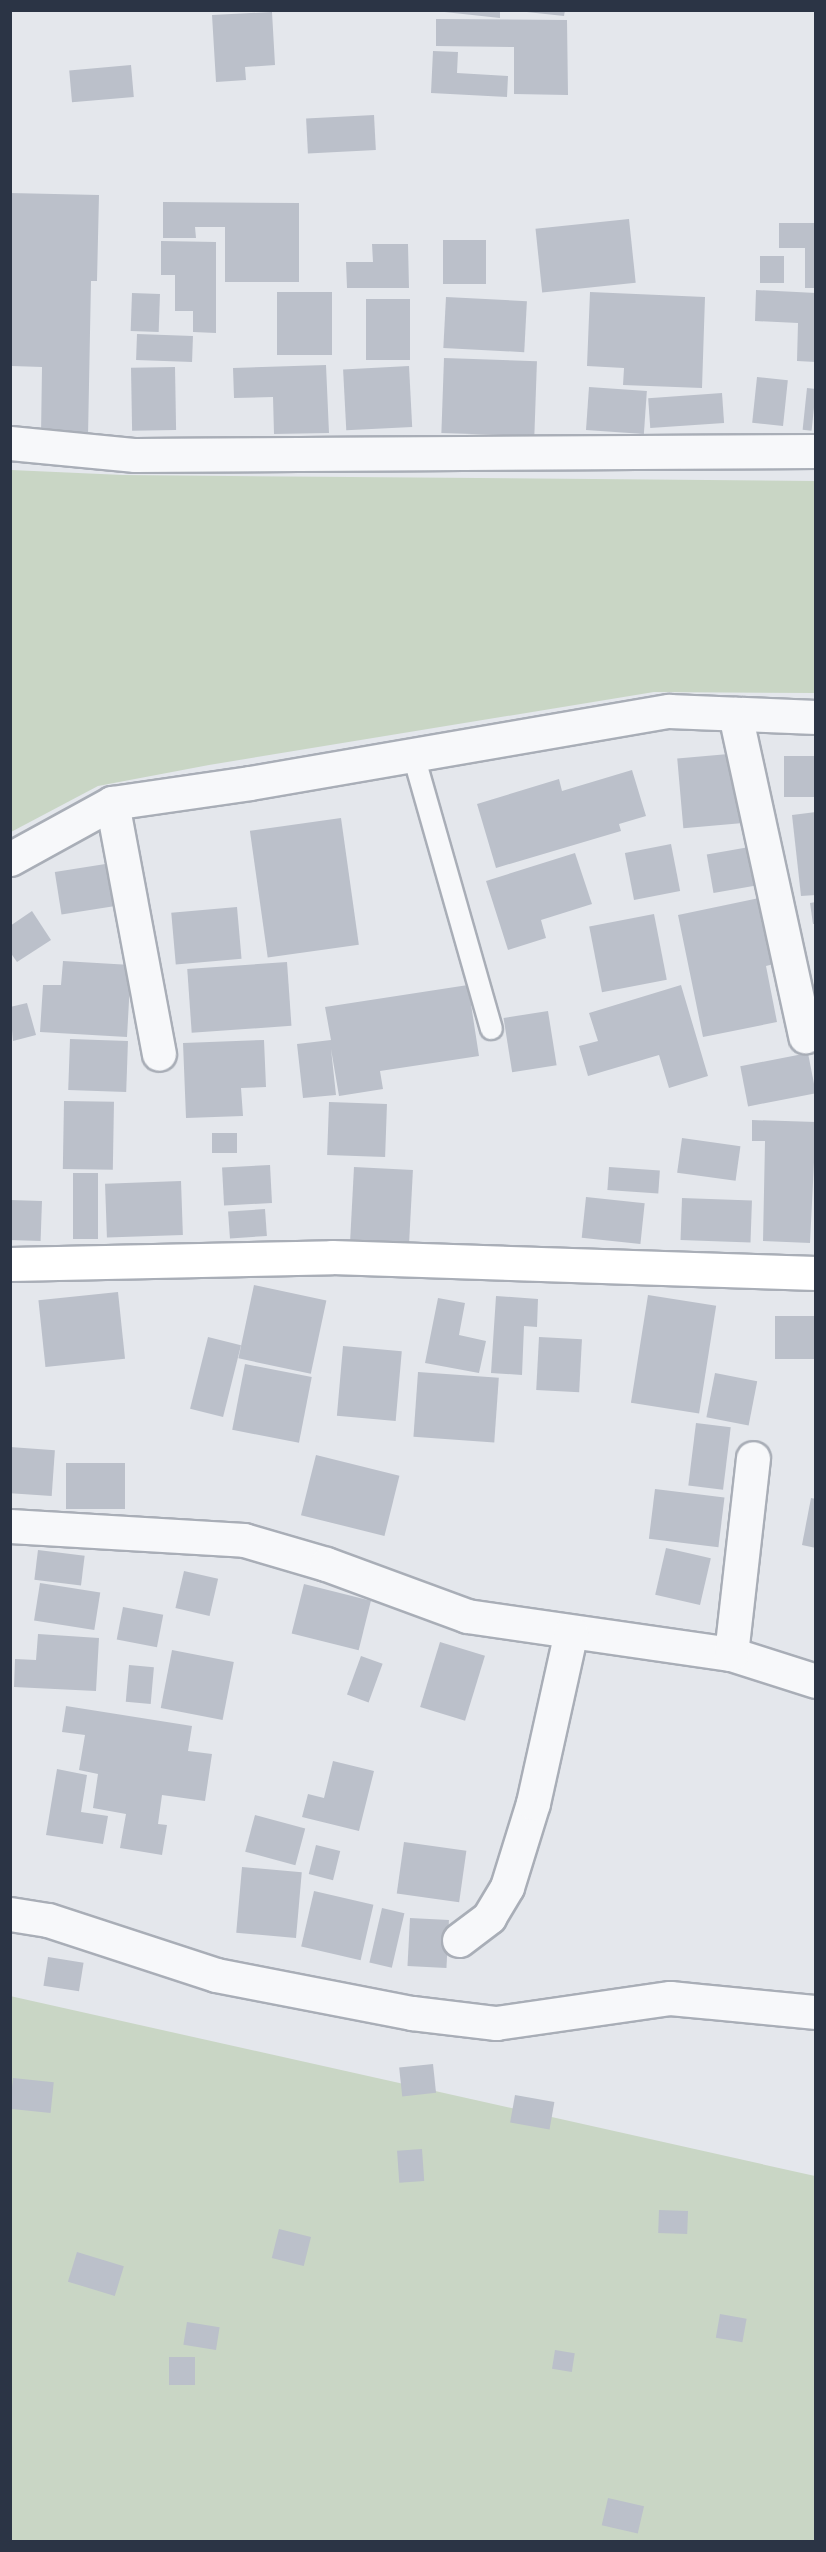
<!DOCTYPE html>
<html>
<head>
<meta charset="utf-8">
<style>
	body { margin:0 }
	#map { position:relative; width:826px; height:2552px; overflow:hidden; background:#e4e7ec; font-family:Mulish,sans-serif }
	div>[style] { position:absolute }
	.green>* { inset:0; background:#c9d6c5 }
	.building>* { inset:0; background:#bbc0ca; transform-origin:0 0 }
	.roads { filter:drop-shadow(2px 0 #a9aeb7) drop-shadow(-2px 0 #a9aeb7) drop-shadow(0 2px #a9aeb7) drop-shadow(0 -2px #a9aeb7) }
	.lane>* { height:21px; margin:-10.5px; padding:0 10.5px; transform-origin:10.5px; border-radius:10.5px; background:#f7f8fa }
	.street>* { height:33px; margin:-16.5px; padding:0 16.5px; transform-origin:16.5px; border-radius:16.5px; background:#f7f8fa }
	.secondary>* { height:33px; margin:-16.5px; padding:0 16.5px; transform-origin:16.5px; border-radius:16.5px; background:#fff }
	span { translate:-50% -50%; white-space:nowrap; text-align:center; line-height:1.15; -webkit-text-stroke:4.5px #f4f6f9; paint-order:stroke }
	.frame { position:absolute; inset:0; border:12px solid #2b3445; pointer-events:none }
</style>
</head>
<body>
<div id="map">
	<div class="green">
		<i style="clip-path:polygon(11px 470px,123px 475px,815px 481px,815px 693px,654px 692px,209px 765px,98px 786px,11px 832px)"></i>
		<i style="clip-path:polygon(10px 1996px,815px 2176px,815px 2541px,11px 2541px)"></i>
	</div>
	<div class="building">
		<i style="clip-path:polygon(426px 10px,500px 10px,500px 18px)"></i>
		<i style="clip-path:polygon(508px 10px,565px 10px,564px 16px)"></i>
		<i style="clip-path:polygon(272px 12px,275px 65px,245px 67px,246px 80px,216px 82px,212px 15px)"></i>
		<i style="clip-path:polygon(436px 19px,567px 20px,568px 95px,514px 94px,514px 47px,436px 46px)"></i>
		<i style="clip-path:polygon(433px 51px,458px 52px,457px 73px,508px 76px,507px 97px,431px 93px)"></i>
		<i style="left:131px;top:65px;width:32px;height:62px;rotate:85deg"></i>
		<i style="left:374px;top:115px;width:35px;height:68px;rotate:87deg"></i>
		<i style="clip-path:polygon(10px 193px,99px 195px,97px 281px,91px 281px,88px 437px,41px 436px,42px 367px,12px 366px)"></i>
		<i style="clip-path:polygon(163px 202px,299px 203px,299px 282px,225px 282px,225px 227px,195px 227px,196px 238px,163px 238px)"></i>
		<i style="left:629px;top:219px;width:64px;height:94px;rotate:84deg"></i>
		<i style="clip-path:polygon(779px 223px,816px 223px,816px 288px,805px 288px,805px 248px,779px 248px)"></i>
		<i style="left:443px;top:240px;width:43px;height:44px"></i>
		<i style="clip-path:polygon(161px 241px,216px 242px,216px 333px,193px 332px,193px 311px,175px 311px,175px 275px,161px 275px)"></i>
		<i style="clip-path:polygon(372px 244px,408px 244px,409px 288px,347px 288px,346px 262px,373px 262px)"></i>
		<i style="left:760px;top:256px;width:24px;height:27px"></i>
		<i style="clip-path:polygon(756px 290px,816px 293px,816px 362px,797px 361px,798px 323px,755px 321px)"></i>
		<i style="left:277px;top:292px;width:55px;height:63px"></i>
		<i style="clip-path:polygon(590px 292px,705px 297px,702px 388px,623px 385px,624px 368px,587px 366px)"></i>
		<i style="left:132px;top:293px;width:28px;height:38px;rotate:2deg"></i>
		<i style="left:446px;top:297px;width:81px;height:51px;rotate:3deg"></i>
		<i style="left:366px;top:299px;width:44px;height:61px"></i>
		<i style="left:137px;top:334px;width:56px;height:26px;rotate:2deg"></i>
		<i style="left:444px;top:358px;width:93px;height:75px;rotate:2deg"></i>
		<i style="clip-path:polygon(326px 365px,329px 433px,274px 434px,273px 397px,234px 398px,233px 368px)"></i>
		<i style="left:409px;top:366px;width:61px;height:66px;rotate:87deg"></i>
		<i style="left:175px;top:367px;width:63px;height:44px;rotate:89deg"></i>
		<i style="left:757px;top:377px;width:31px;height:46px;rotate:6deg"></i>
		<i style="left:589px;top:387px;width:58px;height:43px;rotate:4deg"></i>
		<i style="left:807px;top:388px;width:9px;height:42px;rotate:6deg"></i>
		<i style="left:722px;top:393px;width:30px;height:74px;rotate:86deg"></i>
		<i style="left:740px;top:753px;width:70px;height:63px;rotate:85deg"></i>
		<i style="left:816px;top:756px;width:41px;height:32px;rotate:90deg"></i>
		<i style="clip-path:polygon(632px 770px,646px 816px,619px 824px,621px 831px,496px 868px,477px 804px,559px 779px,562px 791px)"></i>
		<i style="clip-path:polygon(816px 812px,816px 895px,801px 896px,792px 815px)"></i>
		<i style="left:341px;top:818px;width:128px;height:92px;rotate:82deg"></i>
		<i style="left:671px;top:844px;width:48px;height:47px;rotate:79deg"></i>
		<i style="left:755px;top:846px;width:39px;height:49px;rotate:80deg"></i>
		<i style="clip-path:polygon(575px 853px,592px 904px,541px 920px,546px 938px,508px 950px,486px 881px)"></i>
		<i style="left:118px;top:862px;width:43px;height:64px;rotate:81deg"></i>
		<i style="clip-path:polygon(769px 896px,782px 962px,766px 966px,777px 1022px,703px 1037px,678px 915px)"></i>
		<i style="clip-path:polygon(816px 902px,816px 924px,813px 924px,810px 903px)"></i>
		<i style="left:237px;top:907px;width:52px;height:66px;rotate:85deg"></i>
		<i style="clip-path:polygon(32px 911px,51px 940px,17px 962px,10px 952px,10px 926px)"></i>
		<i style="left:654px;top:914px;width:67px;height:66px;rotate:79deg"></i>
		<i style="clip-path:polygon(63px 961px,131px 965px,127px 1037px,40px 1032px,43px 985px,61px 985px)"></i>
		<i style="left:287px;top:962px;width:64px;height:100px;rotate:86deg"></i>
		<i style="clip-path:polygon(468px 985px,479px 1056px,380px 1071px,383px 1089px,339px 1096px,331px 1049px,336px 1095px,303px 1098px,297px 1044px,331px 1040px,325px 1007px)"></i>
		<i style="clip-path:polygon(681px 985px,708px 1076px,669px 1088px,659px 1055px,588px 1076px,579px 1046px,598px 1041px,589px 1013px)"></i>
		<i style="clip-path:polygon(27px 1003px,36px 1035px,13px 1041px,10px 1007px)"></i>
		<i style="left:548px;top:1011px;width:55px;height:45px;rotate:81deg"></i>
		<i style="left:70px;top:1039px;width:58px;height:51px;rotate:2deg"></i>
		<i style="clip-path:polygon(264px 1040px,266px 1087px,241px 1088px,243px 1116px,186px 1118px,183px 1043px)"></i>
		<i style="left:808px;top:1053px;width:41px;height:69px;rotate:79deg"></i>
		<i style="left:64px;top:1101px;width:50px;height:68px;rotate:1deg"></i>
		<i style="left:329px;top:1102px;width:58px;height:53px;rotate:2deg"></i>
		<i style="clip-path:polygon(752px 1120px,816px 1122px,810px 1243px,763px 1241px,765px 1141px,752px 1141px)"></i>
		<i style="left:237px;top:1133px;width:20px;height:25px;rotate:90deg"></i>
		<i style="left:682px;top:1138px;width:59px;height:35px;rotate:8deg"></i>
		<i style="left:270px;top:1165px;width:38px;height:48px;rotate:87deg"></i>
		<i style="left:354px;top:1167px;width:59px;height:74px;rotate:3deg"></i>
		<i style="left:609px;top:1167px;width:51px;height:23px;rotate:4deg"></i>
		<i style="left:73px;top:1173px;width:25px;height:66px"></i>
		<i style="left:181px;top:1181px;width:54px;height:76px;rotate:88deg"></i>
		<i style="left:586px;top:1197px;width:59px;height:41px;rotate:6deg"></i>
		<i style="left:682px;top:1198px;width:70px;height:42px;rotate:2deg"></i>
		<i style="left:10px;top:1200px;width:32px;height:40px;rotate:2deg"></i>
		<i style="left:265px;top:1209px;width:27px;height:37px;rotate:86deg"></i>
		<i style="left:254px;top:1285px;width:74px;height:75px;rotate:12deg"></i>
		<i style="left:118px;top:1292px;width:67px;height:80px;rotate:84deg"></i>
		<i style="left:648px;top:1295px;width:69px;height:109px;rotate:9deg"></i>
		<i style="clip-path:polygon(496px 1296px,538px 1299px,537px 1327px,524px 1326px,522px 1375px,491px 1373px)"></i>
		<i style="clip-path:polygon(438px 1298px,465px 1303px,459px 1335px,486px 1341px,479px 1373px,425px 1363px)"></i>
		<i style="left:775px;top:1316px;width:40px;height:43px"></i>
		<i style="left:208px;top:1337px;width:34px;height:74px;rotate:14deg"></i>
		<i style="left:539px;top:1337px;width:43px;height:53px;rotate:3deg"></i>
		<i style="left:343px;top:1346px;width:59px;height:70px;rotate:5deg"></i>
		<i style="left:245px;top:1364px;width:68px;height:67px;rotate:11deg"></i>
		<i style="left:418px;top:1372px;width:81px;height:65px;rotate:4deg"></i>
		<i style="left:715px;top:1373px;width:43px;height:45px;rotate:11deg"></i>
		<i style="left:696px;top:1423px;width:35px;height:63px;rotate:7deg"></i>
		<i style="left:10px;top:1447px;width:45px;height:46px;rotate:4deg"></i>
		<i style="left:316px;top:1455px;width:86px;height:62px;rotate:14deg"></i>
		<i style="left:66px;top:1463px;width:59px;height:46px"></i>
		<i style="left:655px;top:1489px;width:70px;height:50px;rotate:7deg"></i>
		<i style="clip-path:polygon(811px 1498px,816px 1499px,816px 1548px,802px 1545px)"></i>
		<i style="left:666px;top:1548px;width:46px;height:48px;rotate:13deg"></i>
		<i style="left:38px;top:1550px;width:47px;height:30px;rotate:7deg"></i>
		<i style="left:184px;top:1571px;width:35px;height:38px;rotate:13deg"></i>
		<i style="left:40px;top:1583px;width:61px;height:38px;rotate:9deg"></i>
		<i style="left:304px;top:1584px;width:69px;height:51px;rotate:14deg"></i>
		<i style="left:123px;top:1607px;width:41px;height:33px;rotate:11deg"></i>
		<i style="clip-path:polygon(38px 1634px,99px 1638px,96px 1691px,14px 1687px,15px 1659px,36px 1660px)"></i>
		<i style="left:440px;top:1642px;width:47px;height:68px;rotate:17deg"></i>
		<i style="left:172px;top:1650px;width:63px;height:59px;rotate:11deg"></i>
		<i style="left:361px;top:1656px;width:23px;height:41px;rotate:20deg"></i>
		<i style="left:129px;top:1665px;width:25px;height:37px;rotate:5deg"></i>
		<i style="clip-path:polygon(66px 1706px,192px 1726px,188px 1751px,212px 1754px,205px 1801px,162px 1795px,158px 1824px,167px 1825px,162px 1855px,120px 1848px,126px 1814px,93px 1808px,98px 1774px,79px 1770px,85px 1735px,62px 1732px)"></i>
		<i style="clip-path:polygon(333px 1761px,374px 1771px,359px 1831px,302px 1817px,308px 1794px,324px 1798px)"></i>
		<i style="clip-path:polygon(57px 1769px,87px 1775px,81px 1812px,108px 1816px,103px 1844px,46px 1835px)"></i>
		<i style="left:255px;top:1815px;width:52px;height:38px;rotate:15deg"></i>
		<i style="left:404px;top:1842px;width:63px;height:52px;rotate:8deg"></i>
		<i style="left:316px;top:1845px;width:25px;height:30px;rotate:14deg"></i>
		<i style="left:242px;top:1867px;width:60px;height:66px;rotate:5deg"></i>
		<i style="left:314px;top:1891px;width:61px;height:57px;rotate:13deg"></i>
		<i style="left:382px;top:1908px;width:23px;height:56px;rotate:13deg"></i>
		<i style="left:410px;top:1918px;width:39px;height:48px;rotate:3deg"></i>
		<i style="left:48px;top:1957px;width:36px;height:29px;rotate:9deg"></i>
		<i style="left:433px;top:2064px;width:29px;height:34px;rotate:84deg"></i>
		<i style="left:13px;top:2078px;width:41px;height:31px;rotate:6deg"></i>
		<i style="left:515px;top:2095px;width:40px;height:28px;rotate:10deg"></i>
		<i style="left:422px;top:2149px;width:32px;height:25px;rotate:86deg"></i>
		<i style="left:659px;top:2210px;width:29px;height:23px;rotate:2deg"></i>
		<i style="left:279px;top:2229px;width:33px;height:30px;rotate:14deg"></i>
		<i style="left:77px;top:2252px;width:49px;height:31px;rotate:17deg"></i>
		<i style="left:720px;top:2314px;width:27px;height:24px;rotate:10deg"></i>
		<i style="left:187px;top:2322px;width:33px;height:23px;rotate:9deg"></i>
		<i style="left:555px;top:2350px;width:20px;height:19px;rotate:9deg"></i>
		<i style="left:169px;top:2357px;width:26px;height:28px"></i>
		<i style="left:608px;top:2498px;width:37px;height:28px;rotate:13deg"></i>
	</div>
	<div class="roads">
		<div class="lane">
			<i style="left:413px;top:755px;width:284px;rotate:74.1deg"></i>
		</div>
		<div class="street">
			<i style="left:10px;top:443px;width:126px;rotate:5.5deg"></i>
			<i style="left:135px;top:455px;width:681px;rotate:-0.34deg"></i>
			<i style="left:735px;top:714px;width:330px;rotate:77.7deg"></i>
			<i style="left:112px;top:803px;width:255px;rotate:79.4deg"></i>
			<i style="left:10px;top:859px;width:116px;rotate:-28.8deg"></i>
			<i style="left:112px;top:803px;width:139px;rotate:-8.2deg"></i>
			<i style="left:250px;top:783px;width:425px;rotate:-9.8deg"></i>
			<i style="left:669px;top:711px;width:147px;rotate:2.3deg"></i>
			<i style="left:10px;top:1526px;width:234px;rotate:3.4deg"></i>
			<i style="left:244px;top:1540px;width:85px;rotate:16.3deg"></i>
			<i style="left:326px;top:1564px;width:150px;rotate:20.2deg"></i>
			<i style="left:467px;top:1616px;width:267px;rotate:8.2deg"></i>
			<i style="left:731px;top:1654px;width:89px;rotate:17.6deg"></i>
			<i style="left:731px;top:1654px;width:197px;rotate:-83.6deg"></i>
			<i style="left:10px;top:1914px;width:38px;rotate:9deg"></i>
			<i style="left:48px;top:1920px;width:177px;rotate:18.1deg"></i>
			<i style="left:216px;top:1975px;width:200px;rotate:11deg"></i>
			<i style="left:412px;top:2013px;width:85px;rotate:6.8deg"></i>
			<i style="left:496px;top:2023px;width:176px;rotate:-8.2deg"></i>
			<i style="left:670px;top:1998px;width:147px;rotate:5.5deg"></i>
			<i style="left:459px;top:1940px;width:38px;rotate:-37deg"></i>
			<i style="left:489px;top:1917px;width:35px;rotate:-59deg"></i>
			<i style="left:507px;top:1887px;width:88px;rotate:-72.8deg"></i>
			<i style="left:533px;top:1803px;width:175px;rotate:-77.5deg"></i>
		</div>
		<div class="secondary">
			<i style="left:10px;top:1264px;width:322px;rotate:-1.2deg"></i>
			<i style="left:332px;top:1257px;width:484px;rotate:1.9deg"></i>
		</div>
	</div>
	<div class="frame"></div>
</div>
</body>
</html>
